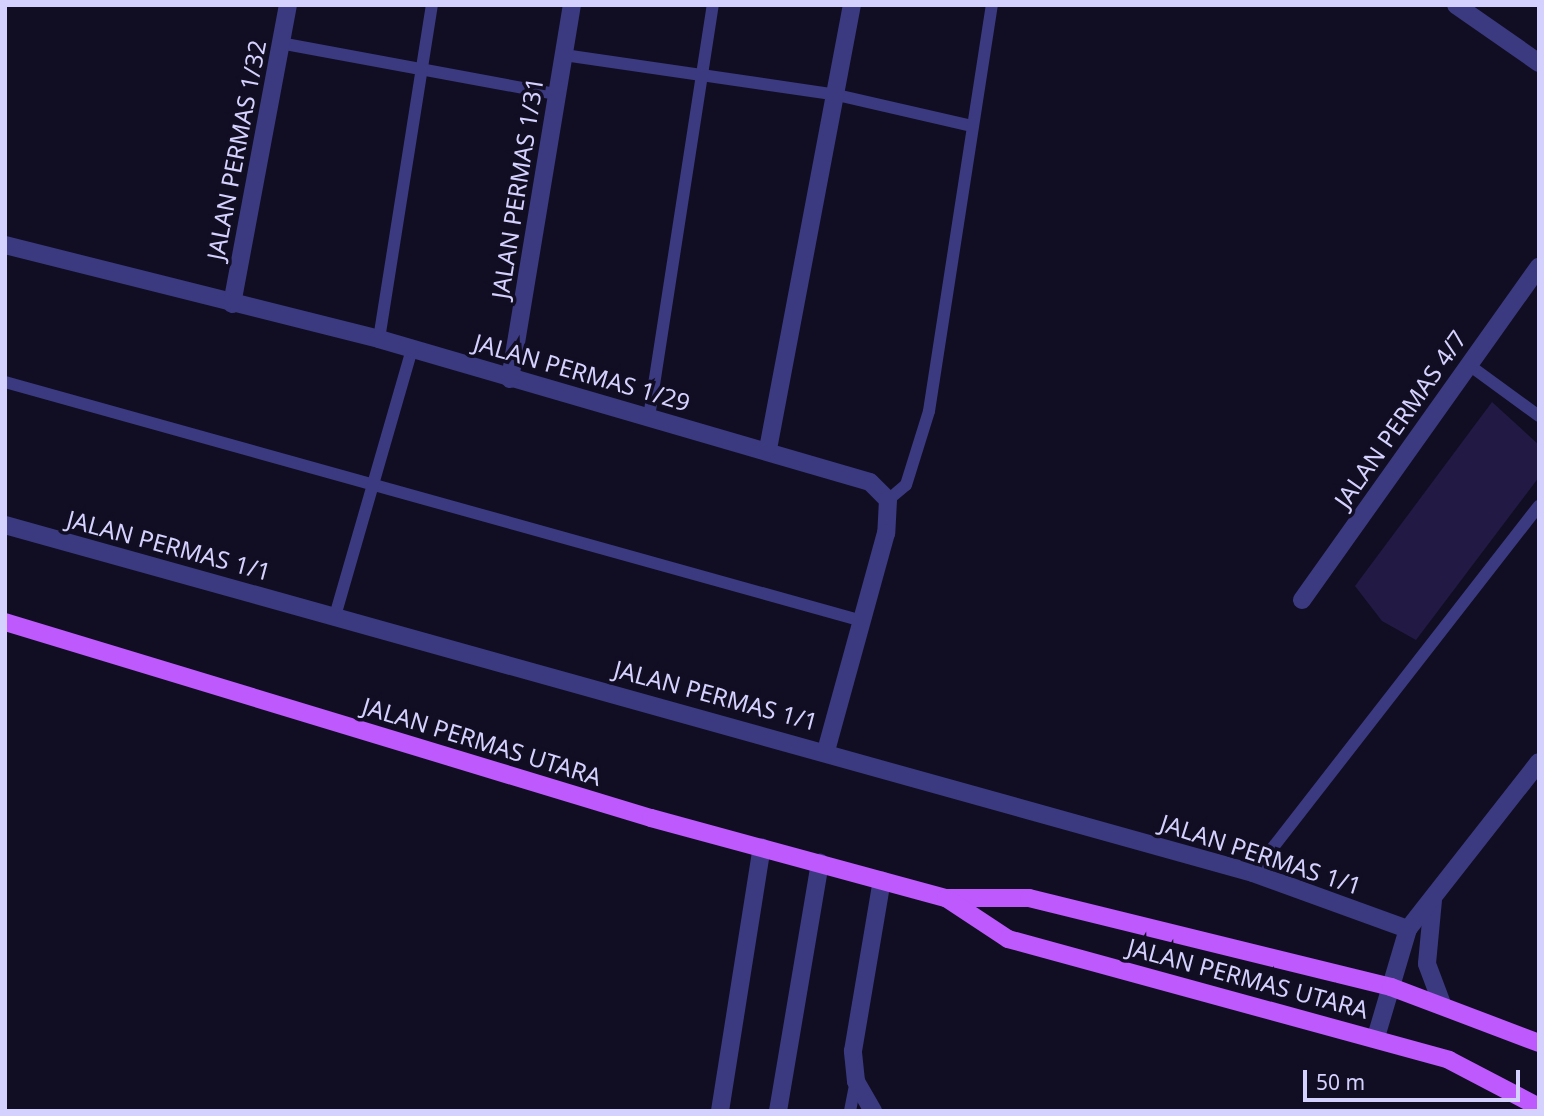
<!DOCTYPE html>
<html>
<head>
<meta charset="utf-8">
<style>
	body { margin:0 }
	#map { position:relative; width:1544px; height:1116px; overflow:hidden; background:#110e23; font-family:"Noto Sans",sans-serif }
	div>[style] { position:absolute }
	.building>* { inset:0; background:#221a44 }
	.service>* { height:12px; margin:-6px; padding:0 6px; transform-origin:6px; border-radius:6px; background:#3b3a81 }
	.minor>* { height:18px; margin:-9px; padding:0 9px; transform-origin:9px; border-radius:9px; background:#3b3a81 }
	.tertiary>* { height:18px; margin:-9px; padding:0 9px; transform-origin:9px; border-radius:9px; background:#3b3a81 }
	.primary>* { height:18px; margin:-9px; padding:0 9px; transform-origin:9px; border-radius:9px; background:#bd59fd }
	span { translate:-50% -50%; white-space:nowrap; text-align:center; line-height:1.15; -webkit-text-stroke:7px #110e23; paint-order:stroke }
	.street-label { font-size:24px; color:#d5d1fe }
	.frame { position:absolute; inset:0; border:7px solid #d5d1fe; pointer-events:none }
	.scale { position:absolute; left:1303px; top:1070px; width:217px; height:32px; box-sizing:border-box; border:4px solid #d5d1fe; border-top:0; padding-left:9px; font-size:21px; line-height:24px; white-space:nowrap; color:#d5d1fe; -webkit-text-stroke:5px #110e23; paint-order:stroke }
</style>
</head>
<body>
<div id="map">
	<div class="building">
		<i style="clip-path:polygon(1492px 402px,1539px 445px,1539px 477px,1416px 640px,1382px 621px,1355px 586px)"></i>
	</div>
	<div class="service">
		<i style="left:280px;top:43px;width:281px;rotate:10.5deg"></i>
		<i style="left:564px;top:55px;width:276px;rotate:8.3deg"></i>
		<i style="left:837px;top:95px;width:139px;rotate:12.9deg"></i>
		<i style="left:379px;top:339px;width:338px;rotate:-81deg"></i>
		<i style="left:1469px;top:365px;width:87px;rotate:36.1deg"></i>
		<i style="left:5px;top:382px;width:890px;rotate:15.58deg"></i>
		<i style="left:649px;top:417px;width:417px;rotate:-81.2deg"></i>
		<i style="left:888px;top:500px;width:23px;rotate:-40deg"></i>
		<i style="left:906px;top:485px;width:77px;rotate:-72.7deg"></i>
		<i style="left:929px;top:411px;width:411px;rotate:-81.2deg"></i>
		<i style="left:335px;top:616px;width:278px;rotate:-73.9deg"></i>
		<i style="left:1253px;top:873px;width:465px;rotate:-52.1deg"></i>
		<i style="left:850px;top:1111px;width:31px;rotate:-79deg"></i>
	</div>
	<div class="minor">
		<i style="left:1456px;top:5px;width:101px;rotate:34.9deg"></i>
		<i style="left:5px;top:245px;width:386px;rotate:14.1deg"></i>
		<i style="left:379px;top:339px;width:511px;rotate:16.24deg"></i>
		<i style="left:870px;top:482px;width:25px;rotate:45deg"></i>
		<i style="left:888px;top:500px;width:33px;rotate:93deg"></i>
		<i style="left:886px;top:533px;width:226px;rotate:105.4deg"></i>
		<i style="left:232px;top:304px;width:304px;rotate:-79.4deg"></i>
		<i style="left:510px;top:379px;width:379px;rotate:-80.6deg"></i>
		<i style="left:768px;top:449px;width:452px;rotate:-79.3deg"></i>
		<i style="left:5px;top:525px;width:1296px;rotate:15.58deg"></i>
		<i style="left:1253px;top:873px;width:165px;rotate:19.9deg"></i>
		<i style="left:1302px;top:600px;width:409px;rotate:-54.6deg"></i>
		<i style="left:720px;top:1111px;width:267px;rotate:-81deg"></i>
		<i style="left:778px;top:1111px;width:252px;rotate:-80.4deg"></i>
		<i style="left:873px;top:1111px;width:34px;rotate:-120deg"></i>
		<i style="left:856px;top:1081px;width:30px;rotate:-96deg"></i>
		<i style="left:853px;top:1051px;width:173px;rotate:-80.4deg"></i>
	</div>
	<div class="tertiary">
		<i style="left:1433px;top:900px;width:64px;rotate:95.4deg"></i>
		<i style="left:1427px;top:964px;width:43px;rotate:69.4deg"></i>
		<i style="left:1376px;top:1037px;width:113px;rotate:-73.5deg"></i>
		<i style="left:1408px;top:929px;width:212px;rotate:-51.9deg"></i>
	</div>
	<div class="primary">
		<i style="left:5px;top:622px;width:675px;rotate:16.88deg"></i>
		<i style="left:651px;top:818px;width:306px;rotate:15.2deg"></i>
		<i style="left:946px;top:898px;width:83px"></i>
		<i style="left:1029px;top:898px;width:373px;rotate:13.8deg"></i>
		<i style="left:1391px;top:987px;width:158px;rotate:20.7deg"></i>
		<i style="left:946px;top:898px;width:74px;rotate:33.5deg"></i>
		<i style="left:1008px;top:939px;width:457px;rotate:15.3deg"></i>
		<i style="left:1449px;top:1060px;width:102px;rotate:27.6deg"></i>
	</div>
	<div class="street-label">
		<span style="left:236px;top:150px;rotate:-79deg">JALAN PERMAS 1/32</span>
		<span style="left:517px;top:188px;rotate:-81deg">JALAN PERMAS 1/31</span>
		<span style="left:582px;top:372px;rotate:16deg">JALAN PERMAS 1/29</span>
		<span style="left:1400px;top:419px;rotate:-55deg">JALAN PERMAS 4/7</span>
		<span style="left:169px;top:545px;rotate:15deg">JALAN PERMAS 1/1</span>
		<span style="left:716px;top:695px;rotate:15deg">JALAN PERMAS 1/1</span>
		<span style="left:482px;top:741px;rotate:17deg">JALAN PERMAS UTARA</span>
		<span style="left:1261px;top:854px;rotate:18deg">JALAN PERMAS 1/1</span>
		<span style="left:1248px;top:978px;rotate:15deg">JALAN PERMAS UTARA</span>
	</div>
	<div class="frame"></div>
	<div class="scale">50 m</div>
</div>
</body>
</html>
